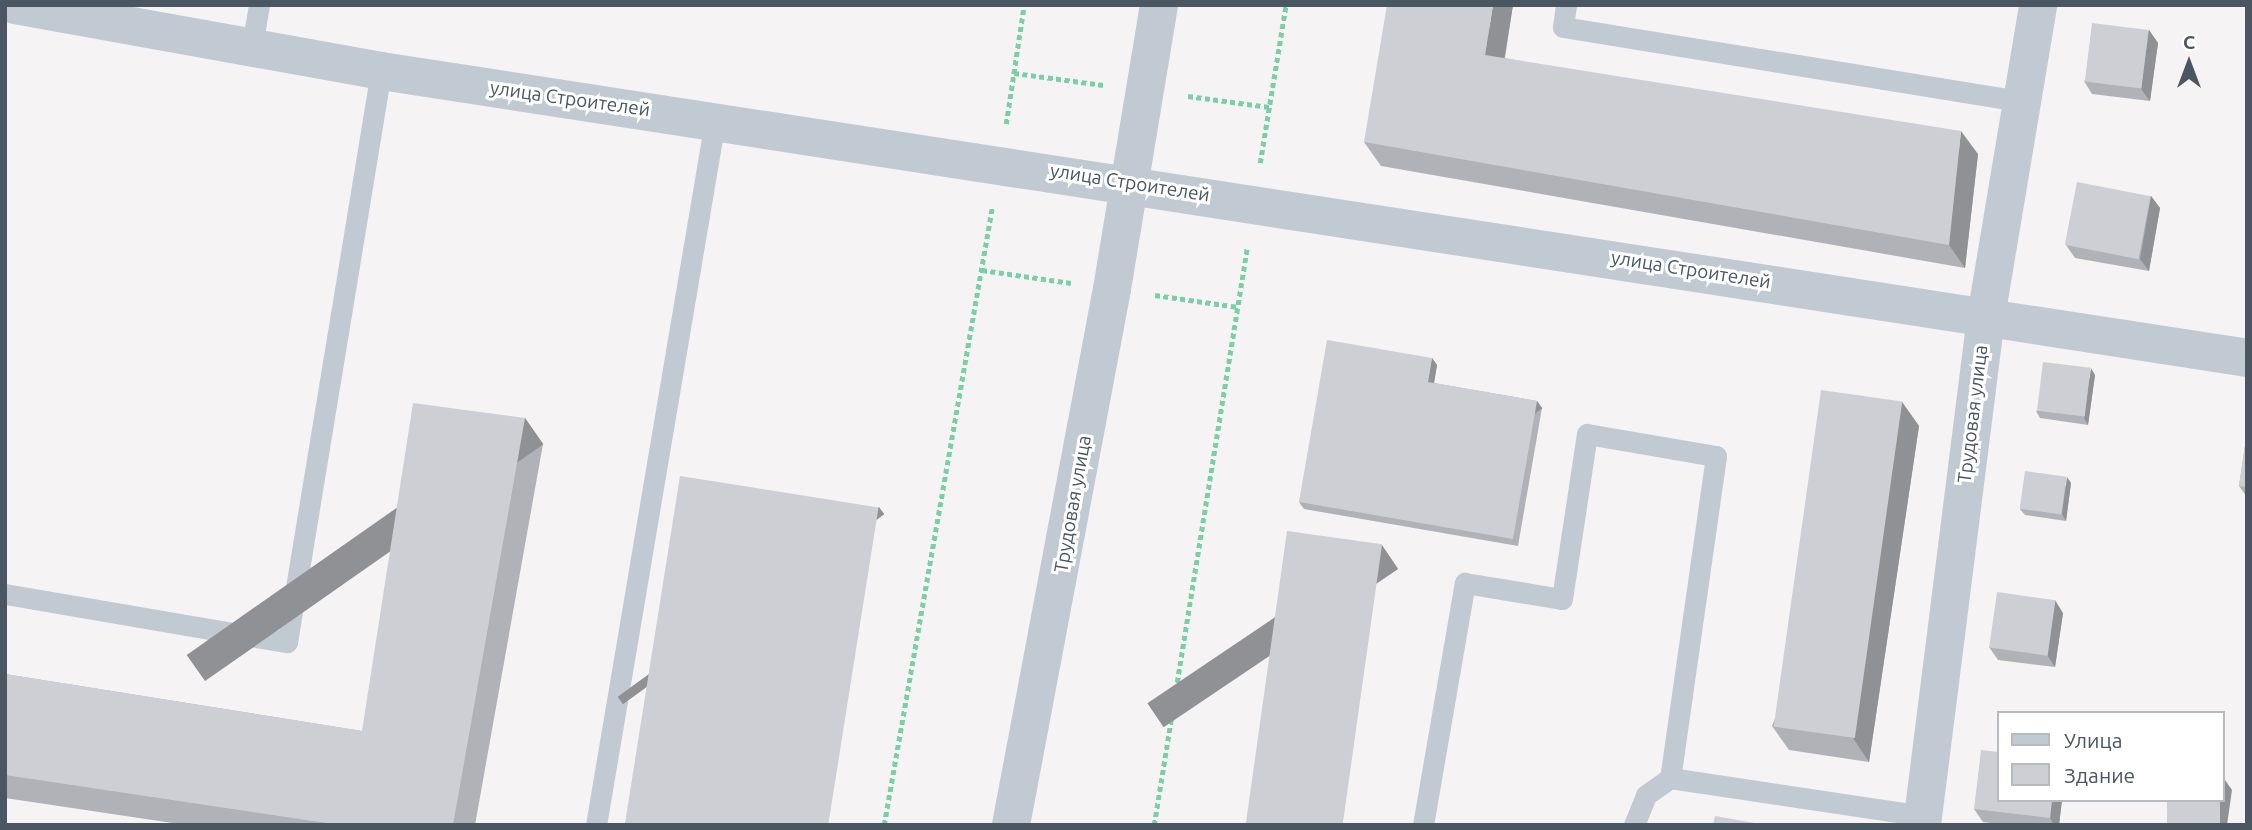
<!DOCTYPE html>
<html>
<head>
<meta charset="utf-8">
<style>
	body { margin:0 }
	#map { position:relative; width:2252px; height:830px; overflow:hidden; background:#f5f3f3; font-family:Ubuntu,sans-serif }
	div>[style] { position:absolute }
	.path>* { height:4.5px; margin-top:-2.25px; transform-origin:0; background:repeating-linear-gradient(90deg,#7ad0a6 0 5px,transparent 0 8.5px) }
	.service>* { height:21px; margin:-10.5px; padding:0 10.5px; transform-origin:10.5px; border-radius:10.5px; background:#c1cad2 }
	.minor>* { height:38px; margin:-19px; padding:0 19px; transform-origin:19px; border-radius:19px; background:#c1cad2 }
	.tertiary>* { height:38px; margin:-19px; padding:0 19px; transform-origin:19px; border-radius:19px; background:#c1cad2 }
	.wall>* { inset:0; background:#b0b2b7 }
	.shaded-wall>* { inset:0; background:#909195; transform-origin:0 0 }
	.building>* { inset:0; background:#cdcfd5; transform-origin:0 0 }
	span { translate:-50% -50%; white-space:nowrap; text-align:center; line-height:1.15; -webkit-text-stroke:6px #fff; paint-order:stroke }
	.street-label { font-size:19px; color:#4a5661 }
	.frame { position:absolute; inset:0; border:7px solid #4a5661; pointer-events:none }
	.legend { position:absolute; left:1997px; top:711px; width:228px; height:91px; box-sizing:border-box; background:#fff; border:2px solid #b7bbc0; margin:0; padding:9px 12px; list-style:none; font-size:21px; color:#4a5661 }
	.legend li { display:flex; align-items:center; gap:14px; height:35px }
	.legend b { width:35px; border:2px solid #b7bbc0 }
	.north { position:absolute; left:2154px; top:28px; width:70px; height:70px; -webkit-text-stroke:5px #fff; paint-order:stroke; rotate:0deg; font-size:19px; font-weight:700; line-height:28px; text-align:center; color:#4a5661 }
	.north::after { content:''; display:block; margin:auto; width:24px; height:32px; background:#4a5661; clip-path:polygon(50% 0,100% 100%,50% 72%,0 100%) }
</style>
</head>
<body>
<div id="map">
	<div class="path">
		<i style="left:1014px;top:73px;width:90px;rotate:7.7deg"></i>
		<i style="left:1188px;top:96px;width:82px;rotate:7.7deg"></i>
		<i style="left:1006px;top:124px;width:120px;rotate:-81.4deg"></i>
		<i style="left:1260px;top:163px;width:160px;rotate:-80.7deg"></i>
		<i style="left:982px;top:270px;width:90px;rotate:8.3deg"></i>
		<i style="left:1155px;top:295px;width:84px;rotate:8.2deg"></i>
		<i style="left:884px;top:825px;width:626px;rotate:-80.07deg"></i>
		<i style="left:1154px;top:825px;width:584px;rotate:-80.84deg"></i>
	</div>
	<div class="service">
		<i style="left:1566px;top:5px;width:22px;rotate:98deg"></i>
		<i style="left:1563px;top:27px;width:465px;rotate:9.2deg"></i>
		<i style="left:252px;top:46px;width:42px;rotate:-80.3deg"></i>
		<i style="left:5px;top:594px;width:286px;rotate:9.7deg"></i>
		<i style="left:287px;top:642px;width:579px;rotate:-80.65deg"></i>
		<i style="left:596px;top:825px;width:714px;rotate:-80.41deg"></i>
		<i style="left:1423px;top:825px;width:246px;rotate:-80.2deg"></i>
		<i style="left:1465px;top:583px;width:98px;rotate:9.4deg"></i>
		<i style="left:1562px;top:599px;width:167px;rotate:-81.4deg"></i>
		<i style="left:1587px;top:434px;width:131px;rotate:9.7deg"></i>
		<i style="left:1716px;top:456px;width:325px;rotate:98.1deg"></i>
		<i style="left:1634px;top:825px;width:32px;rotate:-68deg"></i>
		<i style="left:1646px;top:795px;width:29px;rotate:-35deg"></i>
		<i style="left:1670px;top:778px;width:256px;rotate:8.5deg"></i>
	</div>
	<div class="minor">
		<i style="left:15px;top:5px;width:372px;rotate:10.2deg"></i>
		<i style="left:381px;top:71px;width:1888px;rotate:8.74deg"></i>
		<i style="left:1922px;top:825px;width:512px;rotate:-82.82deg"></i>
		<i style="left:1986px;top:317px;width:316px;rotate:-80.5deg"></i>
	</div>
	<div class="tertiary">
		<i style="left:1011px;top:825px;width:545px;rotate:-79.33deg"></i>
		<i style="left:1112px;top:289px;width:288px;rotate:-80.6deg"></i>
	</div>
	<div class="wall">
		<i style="clip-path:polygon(1513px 5px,1505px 58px,1978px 154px,1965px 268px,1381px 166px,1364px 142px)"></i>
		<i style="clip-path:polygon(2149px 30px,2158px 43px,2150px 101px,2092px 94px,2084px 81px)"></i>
		<i style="clip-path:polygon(2151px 196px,2160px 208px,2149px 271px,2075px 258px,2066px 245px)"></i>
		<i style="clip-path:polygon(1432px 358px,1437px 365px,1434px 383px,1537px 401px,1542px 408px,1518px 546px,1304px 509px,1299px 502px)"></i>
		<i style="clip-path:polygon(2095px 375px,2088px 425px,2040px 418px,2036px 411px)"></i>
		<i style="clip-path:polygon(1902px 402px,1919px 426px,1869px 762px,1789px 750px,1772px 726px)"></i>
		<i style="clip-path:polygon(525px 418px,543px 444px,475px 825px,186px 825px,5px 798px,5px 674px,362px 731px)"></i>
		<i style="clip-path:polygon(2247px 432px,2247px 497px,2239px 486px)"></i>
		<i style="clip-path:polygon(2071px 483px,2066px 521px,2025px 515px,2020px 509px)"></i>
		<i style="clip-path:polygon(2063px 613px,2055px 667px,1998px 660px,1989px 647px)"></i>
		<i style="clip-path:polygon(2062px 800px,2059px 825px,2007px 825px,1983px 822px,1974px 809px)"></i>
	</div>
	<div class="shaded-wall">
		<i style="clip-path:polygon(1493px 5px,1513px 5px,1501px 79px,1485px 55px)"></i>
		<i style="clip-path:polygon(2149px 30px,2158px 43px,2150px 101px,2141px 89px)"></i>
		<i style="clip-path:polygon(1961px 131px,1978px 154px,1965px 268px,1949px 245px)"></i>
		<i style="clip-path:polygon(2151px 196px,2160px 208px,2149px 271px,2140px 259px)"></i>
		<i style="clip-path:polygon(1432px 358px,1437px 365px,1433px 389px,1428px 382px)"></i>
		<i style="clip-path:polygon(2091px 368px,2095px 375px,2088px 425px,2084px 418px)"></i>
		<i style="left:1537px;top:401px;width:9px;height:140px;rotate:54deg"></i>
		<i style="clip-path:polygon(1902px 402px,1919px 426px,1869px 762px,1853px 738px)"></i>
		<i style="left:525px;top:418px;width:32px;height:413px;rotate:55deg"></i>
		<i style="clip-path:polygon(2067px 477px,2071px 483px,2066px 521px,2062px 514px)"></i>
		<i style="left:879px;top:507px;width:9px;height:323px;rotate:54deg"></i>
		<i style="left:1382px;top:545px;width:29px;height:283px;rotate:56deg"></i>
		<i style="clip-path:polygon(2055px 600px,2063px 613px,2055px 667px,2047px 655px)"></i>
		<i style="clip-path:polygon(2223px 777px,2232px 790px,2227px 825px,2216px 825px,2220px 800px,2222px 800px)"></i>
		<i style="clip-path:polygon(2052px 800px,2062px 800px,2059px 825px,2054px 825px,2050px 818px)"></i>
	</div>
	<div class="building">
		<i style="clip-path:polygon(1387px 5px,1493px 5px,1485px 55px,1961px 131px,1949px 245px,1364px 142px)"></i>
		<i style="left:2092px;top:23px;width:57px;height:59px;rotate:7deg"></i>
		<i style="left:2077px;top:182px;width:75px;height:64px;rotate:11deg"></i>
		<i style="clip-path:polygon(1327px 340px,1432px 358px,1428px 382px,1537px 401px,1513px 539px,1299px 502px)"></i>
		<i style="left:2043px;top:362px;width:48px;height:49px;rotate:7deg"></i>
		<i style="left:1821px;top:390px;width:82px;height:340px;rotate:8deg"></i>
		<i style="clip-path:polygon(413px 403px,525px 418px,453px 825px,340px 825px,5px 775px,5px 674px,362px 731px)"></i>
		<i style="clip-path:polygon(2247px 432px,2247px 487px,2239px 486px)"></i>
		<i style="left:2025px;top:471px;width:42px;height:38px;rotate:8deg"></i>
		<i style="left:680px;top:476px;width:201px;height:354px;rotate:9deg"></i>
		<i style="left:1287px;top:531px;width:96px;height:297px;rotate:8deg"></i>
		<i style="left:1997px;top:592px;width:59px;height:56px;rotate:8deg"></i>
		<i style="clip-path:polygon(1981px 750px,1998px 752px,1998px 800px,2052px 800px,2050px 818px,1974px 809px)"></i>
		<i style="left:2167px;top:800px;width:53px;height:25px"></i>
		<i style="clip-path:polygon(1715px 816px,1766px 825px,1713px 825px)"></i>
	</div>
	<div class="street-label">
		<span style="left:570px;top:99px;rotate:8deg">улица Строителей</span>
		<span style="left:1130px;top:183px;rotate:9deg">улица Строителей</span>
		<span style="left:1691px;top:270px;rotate:9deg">улица Строителей</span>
		<span style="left:1973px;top:414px;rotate:-83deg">Трудовая улица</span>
		<span style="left:1073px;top:504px;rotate:-80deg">Трудовая улица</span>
	</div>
	<div class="frame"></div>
	<ul class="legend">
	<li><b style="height:9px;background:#c1cad2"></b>Улица</li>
	<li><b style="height:19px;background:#cdcfd5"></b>Здание</li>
	</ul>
	<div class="north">С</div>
</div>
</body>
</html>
